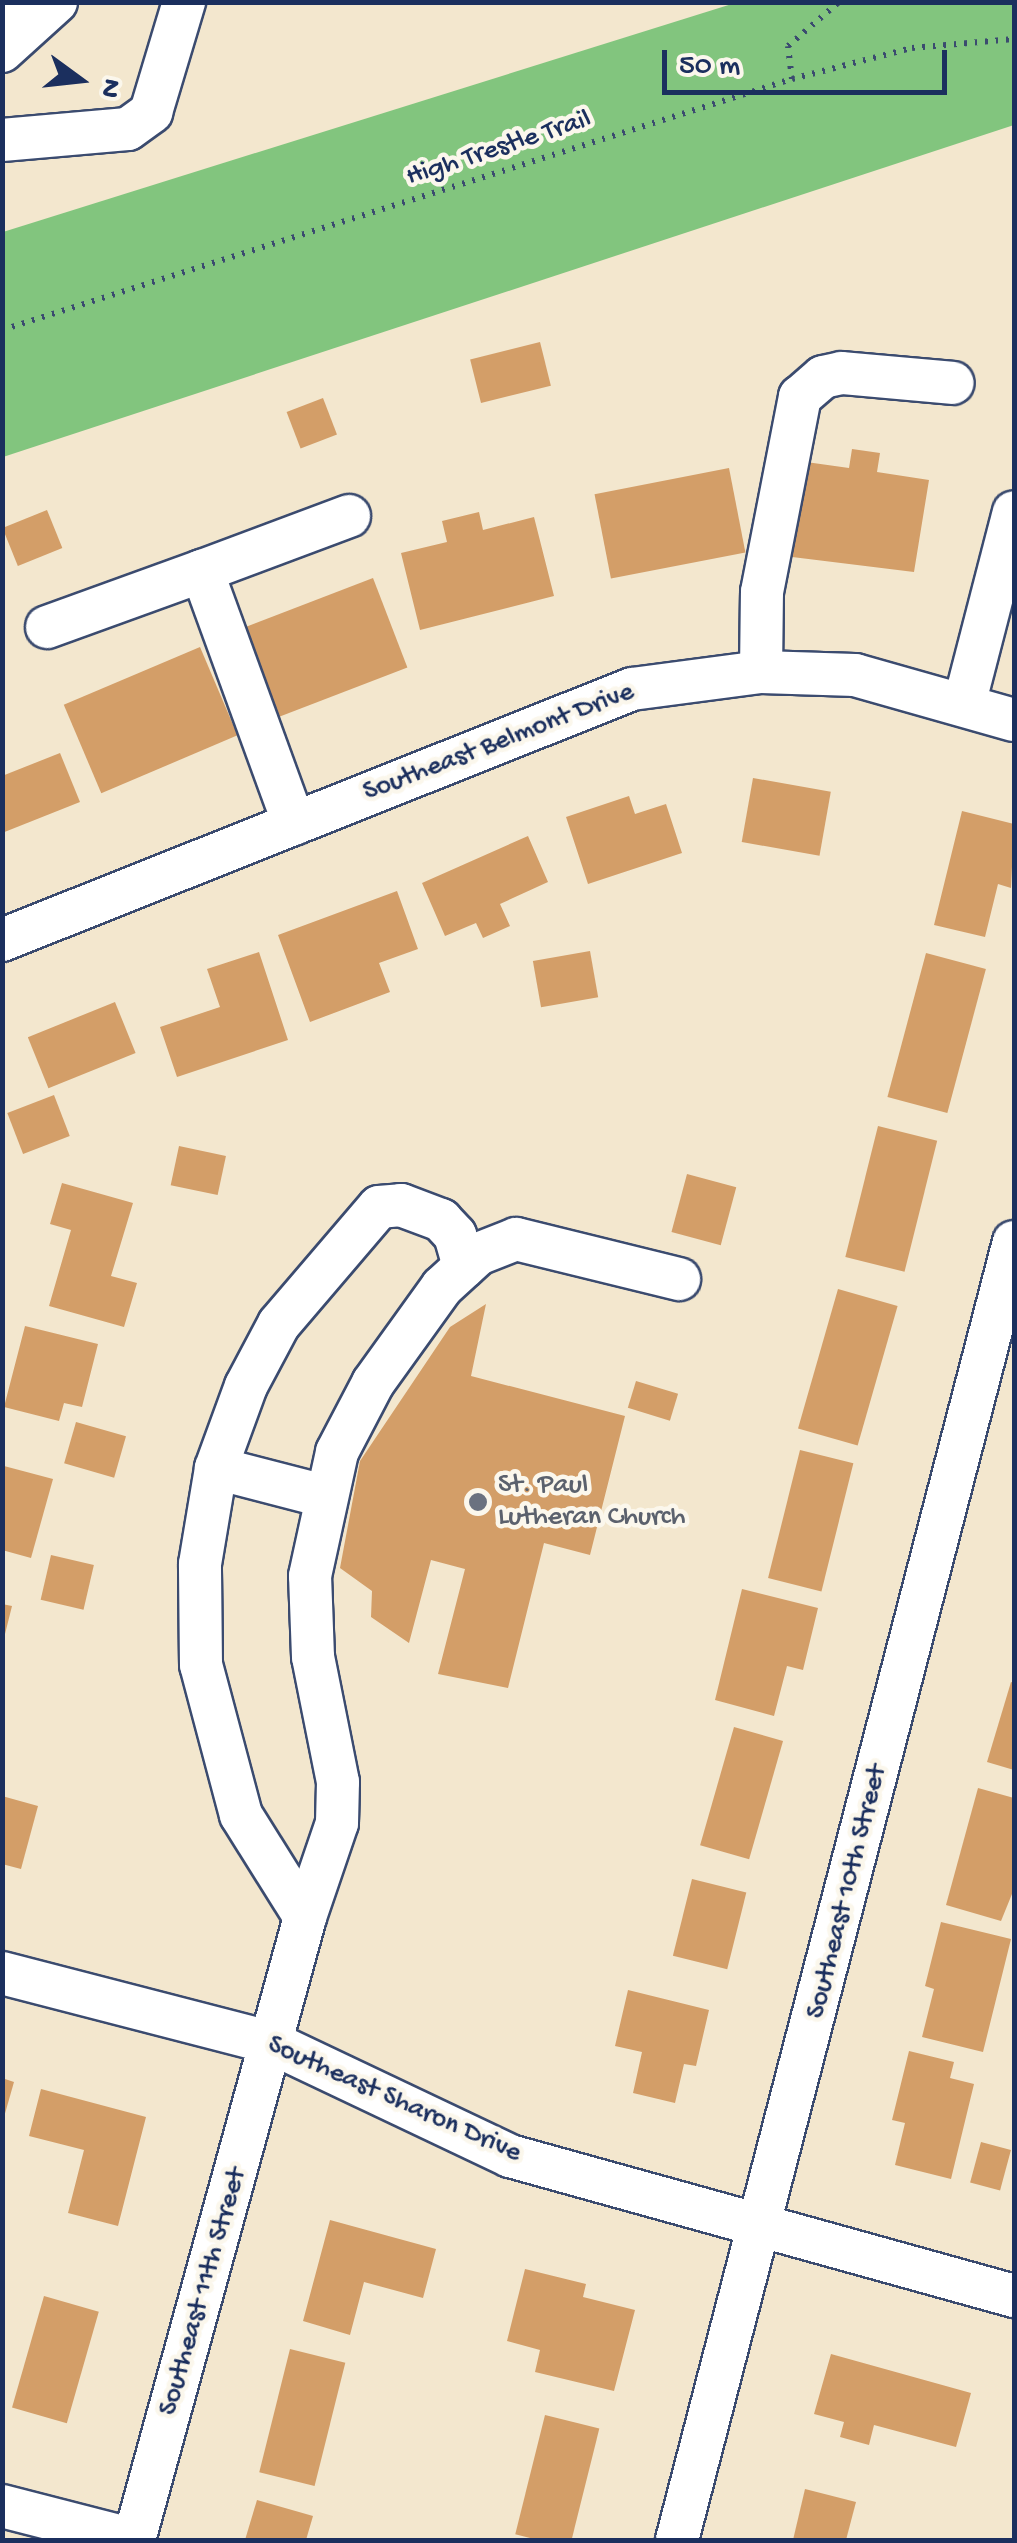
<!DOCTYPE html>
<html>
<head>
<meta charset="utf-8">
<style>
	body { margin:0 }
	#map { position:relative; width:1017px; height:2543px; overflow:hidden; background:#f3e7ce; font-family:"Gochi Hand",sans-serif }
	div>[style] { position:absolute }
	.green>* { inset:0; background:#82c57e }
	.building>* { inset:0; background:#d39e68; transform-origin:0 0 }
	.path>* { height:6px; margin-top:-3px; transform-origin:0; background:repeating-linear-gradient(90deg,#3b4b6f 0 2.5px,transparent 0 10.5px) }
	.roads { filter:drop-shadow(2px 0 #3b4b6f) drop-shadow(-2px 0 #3b4b6f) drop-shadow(0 2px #3b4b6f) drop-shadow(0 -2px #3b4b6f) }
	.minor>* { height:42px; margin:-21px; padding:0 21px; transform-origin:21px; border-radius:21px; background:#fff }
	.dots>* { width:28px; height:28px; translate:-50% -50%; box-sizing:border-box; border:5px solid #fbf7ec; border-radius:50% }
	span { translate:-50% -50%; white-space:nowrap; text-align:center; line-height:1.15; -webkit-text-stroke:9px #fbf7ec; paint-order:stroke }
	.street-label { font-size:28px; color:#1b2f5e }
	.worship-label { font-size:28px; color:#5b616d }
	.left { translate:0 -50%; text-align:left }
	.frame { position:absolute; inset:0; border:5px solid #1b2f5e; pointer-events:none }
	.north { position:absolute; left:30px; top:30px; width:100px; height:100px; -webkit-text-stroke:8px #fbf7ec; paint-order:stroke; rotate:105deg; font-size:28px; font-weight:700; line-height:40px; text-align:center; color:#1b2f5e }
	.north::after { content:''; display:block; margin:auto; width:35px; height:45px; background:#1b2f5e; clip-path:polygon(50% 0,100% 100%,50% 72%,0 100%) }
	.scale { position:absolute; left:662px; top:50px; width:285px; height:45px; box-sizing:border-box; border:5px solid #1b2f5e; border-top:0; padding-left:12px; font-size:30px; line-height:35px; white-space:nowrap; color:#1b2f5e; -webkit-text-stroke:8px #fbf7ec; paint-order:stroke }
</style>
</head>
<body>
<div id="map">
	<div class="green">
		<i style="clip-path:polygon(735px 3px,1014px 3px,1014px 125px,3px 457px,3px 232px)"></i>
	</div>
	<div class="building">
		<i style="left:540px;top:342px;width:45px;height:72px;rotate:76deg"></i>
		<i style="left:323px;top:398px;width:39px;height:39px;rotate:69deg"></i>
		<i style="clip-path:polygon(852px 449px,880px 453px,877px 472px,929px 480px,914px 572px,784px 556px,799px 461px,849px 468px)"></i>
		<i style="left:729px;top:468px;width:86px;height:137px;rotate:79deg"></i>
		<i style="left:47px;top:510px;width:41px;height:48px;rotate:68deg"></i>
		<i style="clip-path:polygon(479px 512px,483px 530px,534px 517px,554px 596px,420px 630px,401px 553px,447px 542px,442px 521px)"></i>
		<i style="left:373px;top:578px;width:96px;height:147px;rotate:69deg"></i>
		<i style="left:200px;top:647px;width:96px;height:148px;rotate:67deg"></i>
		<i style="clip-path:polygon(60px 753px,80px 802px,2px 833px,2px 776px)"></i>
		<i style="left:753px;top:778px;width:79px;height:65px;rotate:10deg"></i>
		<i style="clip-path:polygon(629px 796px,635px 814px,666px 804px,682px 853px,588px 884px,566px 817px)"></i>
		<i style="clip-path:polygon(962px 811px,1014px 824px,1011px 888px,998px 884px,985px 937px,934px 925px)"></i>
		<i style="clip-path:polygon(528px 836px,548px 882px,500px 904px,510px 926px,483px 938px,476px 923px,445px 936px,422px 883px)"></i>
		<i style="clip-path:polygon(397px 891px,418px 949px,379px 963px,390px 992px,310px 1022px,278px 935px)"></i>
		<i style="left:590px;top:951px;width:47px;height:58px;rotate:80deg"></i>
		<i style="clip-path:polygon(259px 952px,288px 1040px,177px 1077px,160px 1027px,220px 1007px,207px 969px)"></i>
		<i style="left:926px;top:953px;width:62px;height:149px;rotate:15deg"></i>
		<i style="left:115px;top:1002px;width:55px;height:94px;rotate:68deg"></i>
		<i style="left:54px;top:1095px;width:44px;height:50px;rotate:69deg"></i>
		<i style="left:878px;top:1126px;width:61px;height:135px;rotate:14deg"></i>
		<i style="left:179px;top:1146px;width:48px;height:40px;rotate:12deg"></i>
		<i style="left:687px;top:1174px;width:51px;height:60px;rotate:15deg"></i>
		<i style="clip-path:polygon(62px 1183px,133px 1203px,111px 1276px,137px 1283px,124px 1327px,49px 1306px,71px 1230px,50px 1224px)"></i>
		<i style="left:838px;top:1289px;width:62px;height:145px;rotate:16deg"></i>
		<i style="clip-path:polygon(486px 1304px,471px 1376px,625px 1416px,590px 1555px,544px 1543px,508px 1688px,438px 1674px,465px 1569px,431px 1560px,409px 1643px,371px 1617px,372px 1591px,340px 1568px,360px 1461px,450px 1327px)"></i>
		<i style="clip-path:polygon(25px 1326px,98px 1344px,82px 1407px,64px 1403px,59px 1421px,4px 1407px)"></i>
		<i style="left:636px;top:1381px;width:44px;height:28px;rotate:17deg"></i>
		<i style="left:76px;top:1422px;width:52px;height:43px;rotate:16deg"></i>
		<i style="left:800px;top:1450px;width:55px;height:132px;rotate:14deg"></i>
		<i style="clip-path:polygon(4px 1466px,53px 1479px,31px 1558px,2px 1550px)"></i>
		<i style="left:51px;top:1555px;width:44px;height:46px;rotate:13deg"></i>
		<i style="clip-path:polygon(742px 1589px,818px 1608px,803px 1670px,787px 1666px,774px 1716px,715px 1700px)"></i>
		<i style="clip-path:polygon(2px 1604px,12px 1606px,4px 1638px,2px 1638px)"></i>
		<i style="clip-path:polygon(1011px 1682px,1014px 1683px,1014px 1770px,987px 1762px)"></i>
		<i style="left:734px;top:1727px;width:51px;height:123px;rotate:16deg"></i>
		<i style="clip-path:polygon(978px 1788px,1014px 1798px,1014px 1889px,1001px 1921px,946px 1905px)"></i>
		<i style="clip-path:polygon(2px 1796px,38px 1806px,21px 1869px,2px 1864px)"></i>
		<i style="left:692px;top:1879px;width:56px;height:79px;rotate:14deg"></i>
		<i style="clip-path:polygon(941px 1922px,1011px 1939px,983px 2052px,922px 2037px,934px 1989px,925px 1986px)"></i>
		<i style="clip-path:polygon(628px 1990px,709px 2010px,696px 2066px,684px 2064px,675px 2103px,633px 2093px,642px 2052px,615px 2046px)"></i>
		<i style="clip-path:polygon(909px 2051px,954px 2062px,950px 2078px,974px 2084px,951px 2179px,895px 2165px,905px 2123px,892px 2120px)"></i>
		<i style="clip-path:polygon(2px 2078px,14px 2082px,4px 2117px,2px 2117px)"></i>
		<i style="clip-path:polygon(41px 2089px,146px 2117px,118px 2226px,68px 2213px,84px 2150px,29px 2136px)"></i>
		<i style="left:981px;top:2142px;width:31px;height:42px;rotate:15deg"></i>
		<i style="clip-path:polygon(330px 2220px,436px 2249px,423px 2298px,364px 2282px,350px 2335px,303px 2321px)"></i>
		<i style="clip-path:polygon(525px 2269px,586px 2284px,583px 2297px,635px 2310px,614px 2391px,535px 2372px,540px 2350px,507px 2341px)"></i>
		<i style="left:44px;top:2296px;width:57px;height:116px;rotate:16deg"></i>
		<i style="left:290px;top:2349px;width:57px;height:127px;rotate:14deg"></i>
		<i style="clip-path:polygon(831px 2354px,971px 2393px,956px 2447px,874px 2425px,869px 2445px,840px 2437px,844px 2422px,814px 2414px)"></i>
		<i style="left:545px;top:2415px;width:56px;height:123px;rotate:14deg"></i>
		<i style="clip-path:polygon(805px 2489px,856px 2502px,846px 2540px,793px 2540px)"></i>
		<i style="clip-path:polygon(257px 2500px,313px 2516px,306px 2540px,245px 2540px)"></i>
	</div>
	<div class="path">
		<i style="left:792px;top:79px;width:33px;rotate:-97deg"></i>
		<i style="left:788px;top:46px;width:67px;rotate:-40.8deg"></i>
		<i style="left:2px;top:330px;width:829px;rotate:-17.63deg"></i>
		<i style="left:792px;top:79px;width:124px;rotate:-14.5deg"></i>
		<i style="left:912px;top:48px;width:102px;rotate:-5deg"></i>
	</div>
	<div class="roads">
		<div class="minor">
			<i style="left:2px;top:9px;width:14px;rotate:-30deg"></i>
			<i style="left:2px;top:51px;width:73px;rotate:-42.2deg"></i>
			<i style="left:2px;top:140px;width:126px;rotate:-5deg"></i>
			<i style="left:128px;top:129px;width:29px;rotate:-36deg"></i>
			<i style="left:151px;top:112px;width:115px;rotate:-73.3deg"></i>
			<i style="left:202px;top:571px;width:157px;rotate:-20.5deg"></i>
			<i style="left:47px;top:627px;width:165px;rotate:-19.9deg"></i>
			<i style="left:202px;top:571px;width:269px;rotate:70deg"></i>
			<i style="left:761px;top:672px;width:80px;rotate:-89.3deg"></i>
			<i style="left:762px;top:592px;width:199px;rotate:-79deg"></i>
			<i style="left:800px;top:397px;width:30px;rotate:-41deg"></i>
			<i style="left:823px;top:377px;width:19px;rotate:-12deg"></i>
			<i style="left:842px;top:373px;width:111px;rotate:5.1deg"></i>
			<i style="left:964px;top:705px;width:199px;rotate:-75.5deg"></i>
			<i style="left:2px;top:940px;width:678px;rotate:-21.72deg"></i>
			<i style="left:632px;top:689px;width:130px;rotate:-7.5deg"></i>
			<i style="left:761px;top:672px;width:94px;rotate:1.8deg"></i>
			<i style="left:855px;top:675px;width:165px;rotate:15.8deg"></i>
			<i style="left:216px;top:1468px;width:112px;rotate:14.5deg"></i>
			<i style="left:305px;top:1917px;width:120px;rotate:-122.1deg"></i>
			<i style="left:241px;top:1815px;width:155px;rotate:-104.9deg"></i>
			<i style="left:201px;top:1665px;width:101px;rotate:-90.6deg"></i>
			<i style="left:200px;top:1564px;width:97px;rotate:-80.5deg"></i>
			<i style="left:216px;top:1468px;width:87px;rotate:-69.9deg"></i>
			<i style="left:246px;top:1386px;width:70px;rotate:-62deg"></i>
			<i style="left:279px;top:1324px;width:154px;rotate:-49.5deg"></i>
			<i style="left:379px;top:1207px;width:22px;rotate:-5deg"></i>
			<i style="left:401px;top:1205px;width:43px;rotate:20.6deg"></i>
			<i style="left:441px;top:1220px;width:21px;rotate:47deg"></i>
			<i style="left:455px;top:1235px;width:33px;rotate:74deg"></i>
			<i style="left:2px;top:1973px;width:279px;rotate:14.5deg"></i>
			<i style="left:272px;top:2043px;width:263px;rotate:25.4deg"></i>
			<i style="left:510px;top:2156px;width:523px;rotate:15.52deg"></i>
			<i style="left:2px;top:2506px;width:136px;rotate:14.4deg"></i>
			<i style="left:134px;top:2540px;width:646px;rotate:-74.65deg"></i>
			<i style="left:305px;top:1917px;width:99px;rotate:-71.2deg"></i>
			<i style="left:337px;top:1823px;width:41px;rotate:-88.6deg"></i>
			<i style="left:338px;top:1782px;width:127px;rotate:-101.3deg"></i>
			<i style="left:313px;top:1657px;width:81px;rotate:-92.1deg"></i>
			<i style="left:310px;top:1576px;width:127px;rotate:-77.7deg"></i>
			<i style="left:337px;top:1452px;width:78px;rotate:-62.4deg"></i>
			<i style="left:373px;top:1383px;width:118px;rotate:-54.3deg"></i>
			<i style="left:442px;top:1287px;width:49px;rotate:-42.5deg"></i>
			<i style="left:478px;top:1254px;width:41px;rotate:-21.5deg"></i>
			<i style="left:516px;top:1239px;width:168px;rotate:13.8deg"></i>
			<i style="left:677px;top:2540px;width:1341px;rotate:-75.45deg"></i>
		</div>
	</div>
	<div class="dots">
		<i style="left:478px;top:1502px;background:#6b7280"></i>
	</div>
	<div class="street-label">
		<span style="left:499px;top:149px;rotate:-18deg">High Trestle Trail</span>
		<span style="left:499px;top:743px;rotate:-21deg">Southeast Belmont Drive</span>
		<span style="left:848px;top:1892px;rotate:-76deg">Southeast 10th Street</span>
		<span style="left:394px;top:2100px;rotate:24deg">Southeast Sharon Drive</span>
		<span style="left:204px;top:2292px;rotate:-74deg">Southeast 11th Street</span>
	</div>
	<div class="worship-label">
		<span class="left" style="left:498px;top:1502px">St. Paul<br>Lutheran Church</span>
	</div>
	<div class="frame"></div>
	<div class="north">N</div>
	<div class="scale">50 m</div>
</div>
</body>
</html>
